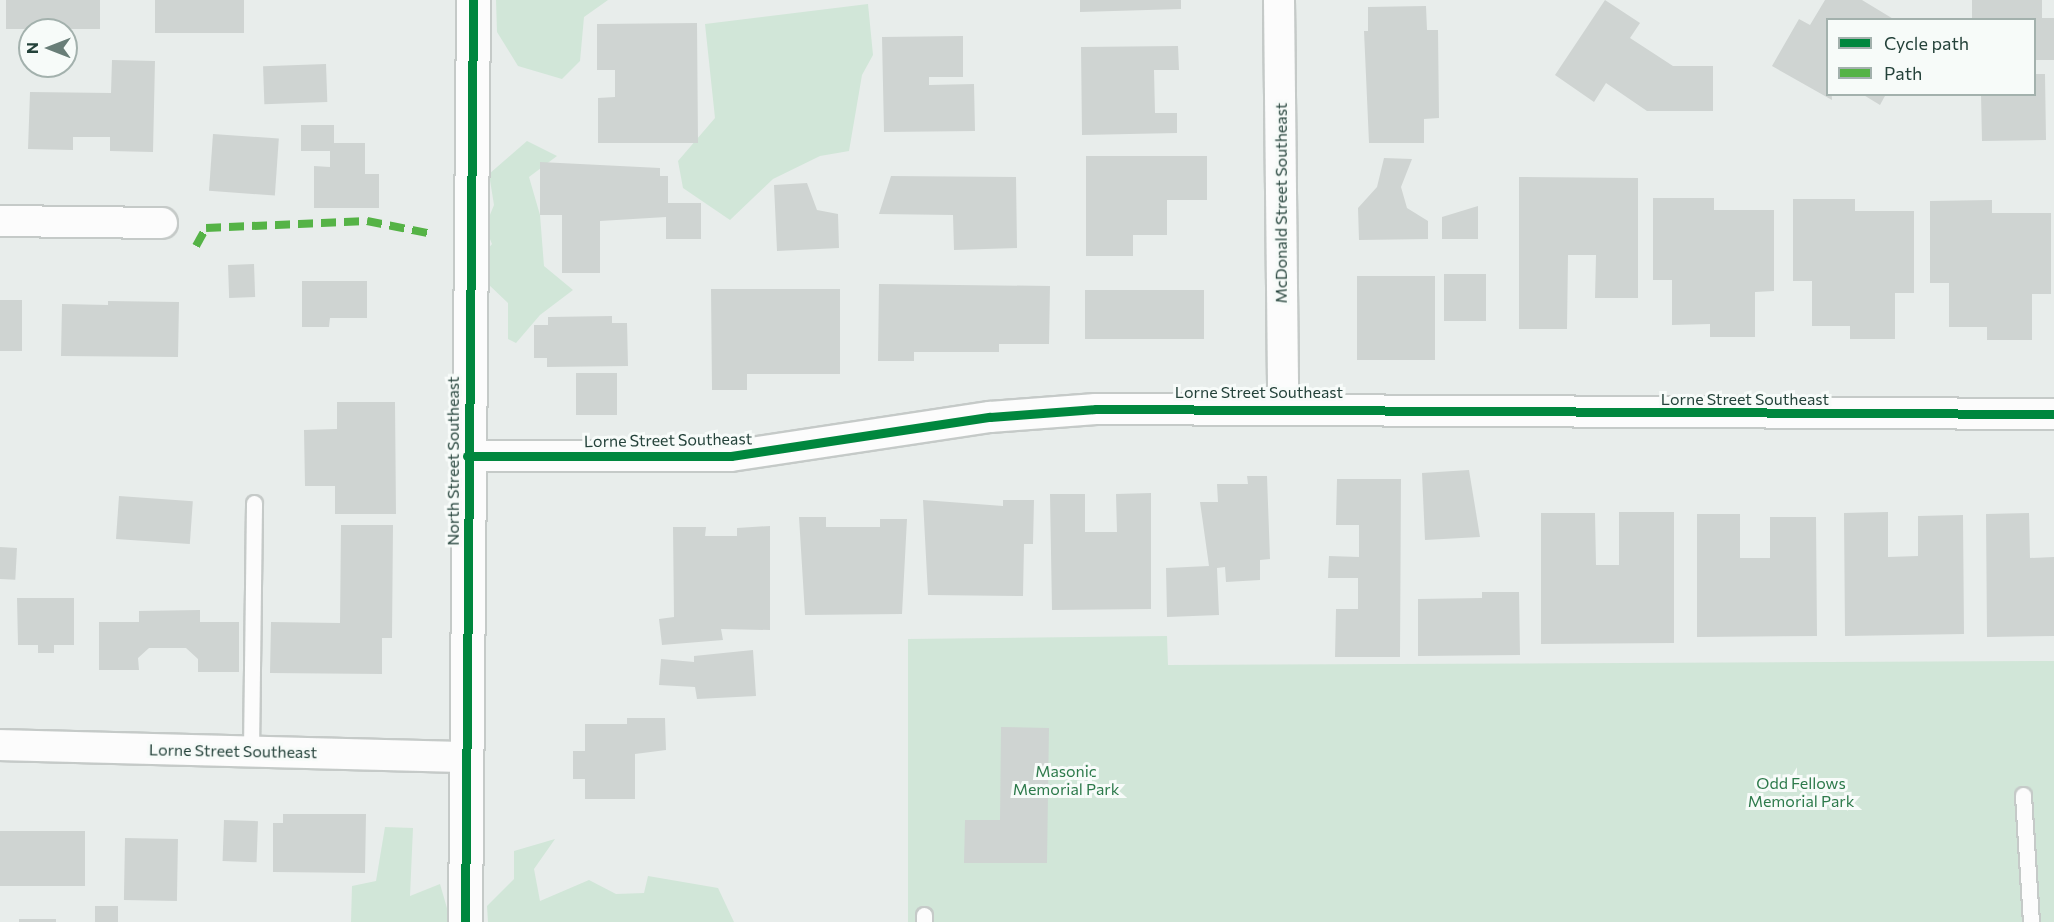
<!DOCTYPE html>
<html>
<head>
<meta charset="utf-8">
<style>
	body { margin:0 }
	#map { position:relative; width:2054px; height:922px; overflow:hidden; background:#e8edeb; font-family:Commissioner,sans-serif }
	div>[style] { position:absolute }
	.green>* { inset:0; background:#d1e6d8 }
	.building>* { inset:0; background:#cfd4d2; transform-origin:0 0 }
	.roads { filter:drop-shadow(2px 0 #c5cac8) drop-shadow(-2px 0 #c5cac8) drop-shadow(0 2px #c5cac8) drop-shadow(0 -2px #c5cac8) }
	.lane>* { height:15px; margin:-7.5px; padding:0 7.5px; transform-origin:7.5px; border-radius:7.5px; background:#fcfcfc }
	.street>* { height:30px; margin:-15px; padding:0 15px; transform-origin:15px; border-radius:15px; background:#fcfcfc }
	.secondary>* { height:33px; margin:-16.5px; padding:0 16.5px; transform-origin:16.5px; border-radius:16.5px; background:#fcfcfc }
	.quiet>* { height:8px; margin-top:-4px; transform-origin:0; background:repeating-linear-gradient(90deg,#55b346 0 15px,transparent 0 23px) }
	.cycleway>* { height:9px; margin:-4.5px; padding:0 4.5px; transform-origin:4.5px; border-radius:4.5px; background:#00873e }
	span { translate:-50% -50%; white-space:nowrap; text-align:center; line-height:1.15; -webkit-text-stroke:6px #f7fbf9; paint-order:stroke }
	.street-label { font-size:16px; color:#24423a }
	.park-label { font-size:16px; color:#2d7a4b }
	.legend { position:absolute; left:1826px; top:18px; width:210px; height:78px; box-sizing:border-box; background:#f7fbf9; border:2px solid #a3b1ad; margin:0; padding:8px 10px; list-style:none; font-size:18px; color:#24423a }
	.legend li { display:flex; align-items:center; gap:12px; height:30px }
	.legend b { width:30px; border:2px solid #a3b1ad }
	.north { position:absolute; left:18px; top:18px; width:60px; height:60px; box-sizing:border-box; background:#f7fbf9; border:2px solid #a3b1ad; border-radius:50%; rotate:270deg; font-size:16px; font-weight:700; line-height:24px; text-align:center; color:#24423a }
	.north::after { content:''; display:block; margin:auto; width:21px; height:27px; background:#697e78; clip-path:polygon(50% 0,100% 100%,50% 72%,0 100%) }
</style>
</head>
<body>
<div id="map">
	<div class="green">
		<i style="clip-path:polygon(496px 0,608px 0,584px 17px,580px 61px,562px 79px,518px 66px,497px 32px)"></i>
		<i style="clip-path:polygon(868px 4px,873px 55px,862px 75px,849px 151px,820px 156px,773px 179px,730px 220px,683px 188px,678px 161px,715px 118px,705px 24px)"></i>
		<i style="clip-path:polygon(527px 141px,557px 156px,529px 177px,540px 215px,544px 266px,573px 290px,540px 315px,516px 343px,508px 339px,508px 303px,487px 283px,481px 258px,492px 244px,485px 227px,494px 205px,489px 174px)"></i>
		<i style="clip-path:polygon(1167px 636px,1168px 665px,2054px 661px,2054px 922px,908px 922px,908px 639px)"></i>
		<i style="clip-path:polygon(385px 827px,413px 828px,410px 896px,440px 884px,451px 922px,351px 922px,352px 886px,376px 881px)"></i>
		<i style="clip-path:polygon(555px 839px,534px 869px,540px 901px,589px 880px,616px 894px,644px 893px,648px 876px,718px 888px,734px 922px,488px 922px,487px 906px,514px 879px,514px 851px)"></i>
	</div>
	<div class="building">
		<i style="left:6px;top:0;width:94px;height:29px"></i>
		<i style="left:155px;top:0;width:89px;height:33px"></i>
		<i style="clip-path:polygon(1080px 0,1181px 0,1181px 9px,1080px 12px)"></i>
		<i style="clip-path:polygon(1605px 0,1640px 23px,1630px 38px,1673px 66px,1713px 66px,1713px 111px,1647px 111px,1606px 83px,1594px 102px,1555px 75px)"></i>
		<i style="clip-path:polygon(1825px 0,1862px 0,1895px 20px,1828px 20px,1832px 100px,1772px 66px,1799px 19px,1810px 25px)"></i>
		<i style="clip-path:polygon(1972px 0,2042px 0,2042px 18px,2054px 18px,2054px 60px,2034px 60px,2034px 20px,1972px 20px)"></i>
		<i style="clip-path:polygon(1426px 6px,1427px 30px,1438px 30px,1439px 118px,1424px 119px,1424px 143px,1369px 143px,1364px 31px,1368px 31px,1368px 7px)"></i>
		<i style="clip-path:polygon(697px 23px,698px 143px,598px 143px,598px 98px,615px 97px,615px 70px,597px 70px,597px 24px)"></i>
		<i style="clip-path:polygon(963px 36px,963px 77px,929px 77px,929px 85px,974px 84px,975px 131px,884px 132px,882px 37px)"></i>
		<i style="clip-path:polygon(1178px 46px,1179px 70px,1154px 70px,1155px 113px,1177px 113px,1177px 133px,1082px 135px,1081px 47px)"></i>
		<i style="clip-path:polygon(112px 60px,155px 61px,153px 152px,110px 151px,110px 137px,73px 137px,73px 150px,28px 149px,30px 92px,111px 93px)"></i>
		<i style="left:326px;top:64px;width:38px;height:63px;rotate:88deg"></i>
		<i style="clip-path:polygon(2034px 74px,2045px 74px,2046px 140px,1982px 141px,1981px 94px,2034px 94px)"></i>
		<i style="clip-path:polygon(1862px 94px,1886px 94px,1880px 105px)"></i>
		<i style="clip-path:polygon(301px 125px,334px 125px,334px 143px,365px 143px,365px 174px,379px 174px,379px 208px,314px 208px,314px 166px,330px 167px,330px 151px,301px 151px)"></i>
		<i style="left:213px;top:134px;width:66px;height:57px;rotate:4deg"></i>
		<i style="clip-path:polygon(1086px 156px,1207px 156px,1207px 200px,1167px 200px,1167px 235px,1133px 235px,1133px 256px,1086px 256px)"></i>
		<i style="clip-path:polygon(1384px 158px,1412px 159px,1401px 187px,1407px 208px,1428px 221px,1428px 239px,1359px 240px,1358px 208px,1377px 187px)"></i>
		<i style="clip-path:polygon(540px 162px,660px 168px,660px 176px,668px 176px,668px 203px,701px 203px,701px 239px,666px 239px,666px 217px,600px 221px,600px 273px,562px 273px,562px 215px,540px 215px)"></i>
		<i style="clip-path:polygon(891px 176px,1016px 177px,1017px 248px,954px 250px,953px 215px,879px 214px)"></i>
		<i style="clip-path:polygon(1519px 177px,1638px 178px,1638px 298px,1595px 298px,1596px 255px,1568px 255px,1567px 329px,1519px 329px)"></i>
		<i style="clip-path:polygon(807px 183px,817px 210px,838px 214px,839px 248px,777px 251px,774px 185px)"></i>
		<i style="clip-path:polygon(1653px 198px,1714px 198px,1714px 210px,1774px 210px,1774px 291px,1755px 292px,1755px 337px,1710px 337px,1710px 324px,1672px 325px,1672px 280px,1653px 280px)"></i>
		<i style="clip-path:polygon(1793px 199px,1855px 199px,1855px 211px,1914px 211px,1914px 293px,1895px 293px,1895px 339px,1850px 339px,1850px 326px,1812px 326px,1812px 281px,1793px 281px)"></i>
		<i style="clip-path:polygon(1992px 200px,1992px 213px,2051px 213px,2051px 294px,2032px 294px,2032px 340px,1987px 340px,1987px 327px,1949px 327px,1949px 283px,1930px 283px,1930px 201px)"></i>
		<i style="clip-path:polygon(1478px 206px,1478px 239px,1442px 239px,1442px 217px)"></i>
		<i style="left:254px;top:264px;width:33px;height:26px;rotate:88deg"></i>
		<i style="left:1444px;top:274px;width:42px;height:47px"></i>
		<i style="left:1357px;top:276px;width:78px;height:84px"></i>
		<i style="clip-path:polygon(302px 281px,367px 281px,367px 318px,330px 318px,329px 327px,302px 327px)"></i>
		<i style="clip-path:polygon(879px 284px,1050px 286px,1049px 344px,999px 344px,999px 352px,914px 352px,914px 361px,878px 361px)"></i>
		<i style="clip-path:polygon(711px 289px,840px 289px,840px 374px,747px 374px,747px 390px,712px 390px)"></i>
		<i style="left:1085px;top:290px;width:119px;height:49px"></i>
		<i style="left:0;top:300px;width:22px;height:51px"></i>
		<i style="clip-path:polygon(108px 301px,179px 302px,178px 357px,61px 356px,62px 304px,108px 305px)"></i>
		<i style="clip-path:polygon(612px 316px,612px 323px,627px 323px,628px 366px,547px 367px,547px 358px,534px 358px,534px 325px,548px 325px,548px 317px)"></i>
		<i style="left:576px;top:373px;width:41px;height:42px"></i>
		<i style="clip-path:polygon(337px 402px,395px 402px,396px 514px,335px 514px,335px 486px,305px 486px,304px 430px,337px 429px)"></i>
		<i style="clip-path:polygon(1469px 470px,1480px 537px,1425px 540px,1422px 473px)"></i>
		<i style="clip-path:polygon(1247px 476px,1267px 476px,1270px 559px,1260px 560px,1260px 580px,1226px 582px,1225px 567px,1217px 568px,1219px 615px,1167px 617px,1166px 568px,1209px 566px,1200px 502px,1218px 502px,1217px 484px,1248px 484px)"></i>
		<i style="clip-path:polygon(1337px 479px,1401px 479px,1400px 657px,1335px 657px,1336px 609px,1358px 609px,1358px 578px,1328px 578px,1329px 556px,1359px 557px,1359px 525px,1336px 525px)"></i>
		<i style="clip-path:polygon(1151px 493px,1151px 609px,1052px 610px,1050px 494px,1085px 494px,1085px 532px,1117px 532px,1116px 494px)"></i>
		<i style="left:119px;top:496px;width:74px;height:43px;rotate:4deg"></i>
		<i style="clip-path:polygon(923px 500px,1003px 506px,1003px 500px,1034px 500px,1033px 544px,1024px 544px,1023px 596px,928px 595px)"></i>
		<i style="clip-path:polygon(1619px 512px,1674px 512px,1674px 643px,1541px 644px,1541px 513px,1595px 513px,1596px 565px,1619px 565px)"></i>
		<i style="clip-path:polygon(1888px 512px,1888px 557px,1918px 556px,1918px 516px,1963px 515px,1964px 634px,1845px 636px,1844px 513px)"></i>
		<i style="clip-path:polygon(2029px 513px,2030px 558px,2054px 557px,2054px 636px,1987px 637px,1986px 514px)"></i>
		<i style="clip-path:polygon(1697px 514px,1740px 514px,1740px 558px,1770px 558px,1770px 517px,1816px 517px,1817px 636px,1697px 637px)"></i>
		<i style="clip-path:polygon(799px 517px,826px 517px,826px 527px,880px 527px,880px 519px,907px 519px,902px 614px,805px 615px)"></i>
		<i style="clip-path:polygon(341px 525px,393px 525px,392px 638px,382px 638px,382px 674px,270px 673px,271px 622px,340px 623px)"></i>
		<i style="clip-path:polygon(770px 526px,770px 630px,721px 629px,723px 640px,662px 645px,659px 619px,674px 617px,673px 527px,706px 527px,705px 536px,737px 536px,737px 528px)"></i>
		<i style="left:0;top:547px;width:17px;height:32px;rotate:3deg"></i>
		<i style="clip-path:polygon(1482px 592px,1519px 592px,1520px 655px,1418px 656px,1418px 599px,1482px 598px)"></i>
		<i style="clip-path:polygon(17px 598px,74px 598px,74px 645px,54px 645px,54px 653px,38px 653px,38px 645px,18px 645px)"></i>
		<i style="clip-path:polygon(200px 610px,200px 622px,239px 622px,239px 672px,198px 672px,198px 659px,186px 648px,149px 648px,138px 658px,139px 670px,99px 670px,99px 622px,139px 622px,139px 611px)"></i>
		<i style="clip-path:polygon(753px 650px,756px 696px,697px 699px,695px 687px,659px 685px,661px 659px,694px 662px,694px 656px)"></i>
		<i style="clip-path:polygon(627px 718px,665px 718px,666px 750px,635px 754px,635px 799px,585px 799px,585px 779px,573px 779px,573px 751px,585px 751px,585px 724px,627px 724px)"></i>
		<i style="clip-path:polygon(1001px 727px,1049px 728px,1047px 863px,964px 863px,965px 820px,1000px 820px)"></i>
		<i style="clip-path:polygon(283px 814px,366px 814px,365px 873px,273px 872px,273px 823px,283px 823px)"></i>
		<i style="left:224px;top:820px;width:34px;height:41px;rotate:2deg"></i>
		<i style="left:0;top:831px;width:85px;height:55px"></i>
		<i style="left:125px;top:838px;width:53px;height:62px;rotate:1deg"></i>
		<i style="left:95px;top:906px;width:23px;height:16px"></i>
		<i style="left:19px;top:919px;width:37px;height:3px"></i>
	</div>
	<div class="roads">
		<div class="lane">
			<i style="left:251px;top:751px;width:248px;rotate:-89.3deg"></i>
			<i style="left:2023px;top:795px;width:127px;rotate:86.4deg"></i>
			<i style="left:924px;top:922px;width:7px;rotate:-90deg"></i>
		</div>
		<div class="street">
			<i style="left:1279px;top:0;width:406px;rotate:89.4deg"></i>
			<i style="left:0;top:221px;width:162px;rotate:0.7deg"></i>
			<i style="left:467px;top:456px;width:264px"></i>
			<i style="left:731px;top:456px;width:262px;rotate:-8.6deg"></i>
			<i style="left:990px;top:417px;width:106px;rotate:-4.3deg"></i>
			<i style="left:1096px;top:409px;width:958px;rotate:0.3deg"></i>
			<i style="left:0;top:745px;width:466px;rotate:1.5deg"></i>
		</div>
		<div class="secondary">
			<i style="left:465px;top:922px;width:922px;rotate:-89.5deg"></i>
		</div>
	</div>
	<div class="quiet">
		<i style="left:196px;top:246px;width:21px;rotate:-61deg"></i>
		<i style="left:206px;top:228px;width:161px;rotate:-2.5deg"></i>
		<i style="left:367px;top:221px;width:66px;rotate:11.3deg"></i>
	</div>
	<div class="cycleway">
		<i style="left:467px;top:456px;width:264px"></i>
		<i style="left:731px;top:456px;width:262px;rotate:-8.6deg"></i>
		<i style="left:990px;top:417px;width:106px;rotate:-4.3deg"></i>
		<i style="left:1096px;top:409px;width:958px;rotate:0.3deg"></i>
		<i style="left:465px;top:922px;width:922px;rotate:-89.5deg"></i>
	</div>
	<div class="street-label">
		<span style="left:1281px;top:203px;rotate:-90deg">McDonald Street Southeast</span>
		<span style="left:1259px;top:392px">Lorne Street Southeast</span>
		<span style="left:1745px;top:399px">Lorne Street Southeast</span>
		<span style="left:668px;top:440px;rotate:-1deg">Lorne Street Southeast</span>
		<span style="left:453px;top:461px;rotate:-90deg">North Street Southeast</span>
		<span style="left:233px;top:751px;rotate:1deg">Lorne Street Southeast</span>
	</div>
	<div class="park-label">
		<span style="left:1066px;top:780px">Masonic<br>Memorial Park</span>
		<span style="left:1801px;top:792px">Odd Fellows<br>Memorial Park</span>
	</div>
	<ul class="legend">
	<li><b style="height:8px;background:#00873e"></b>Cycle path</li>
	<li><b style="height:8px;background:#55b346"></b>Path</li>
	</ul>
	<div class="north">N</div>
</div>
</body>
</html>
